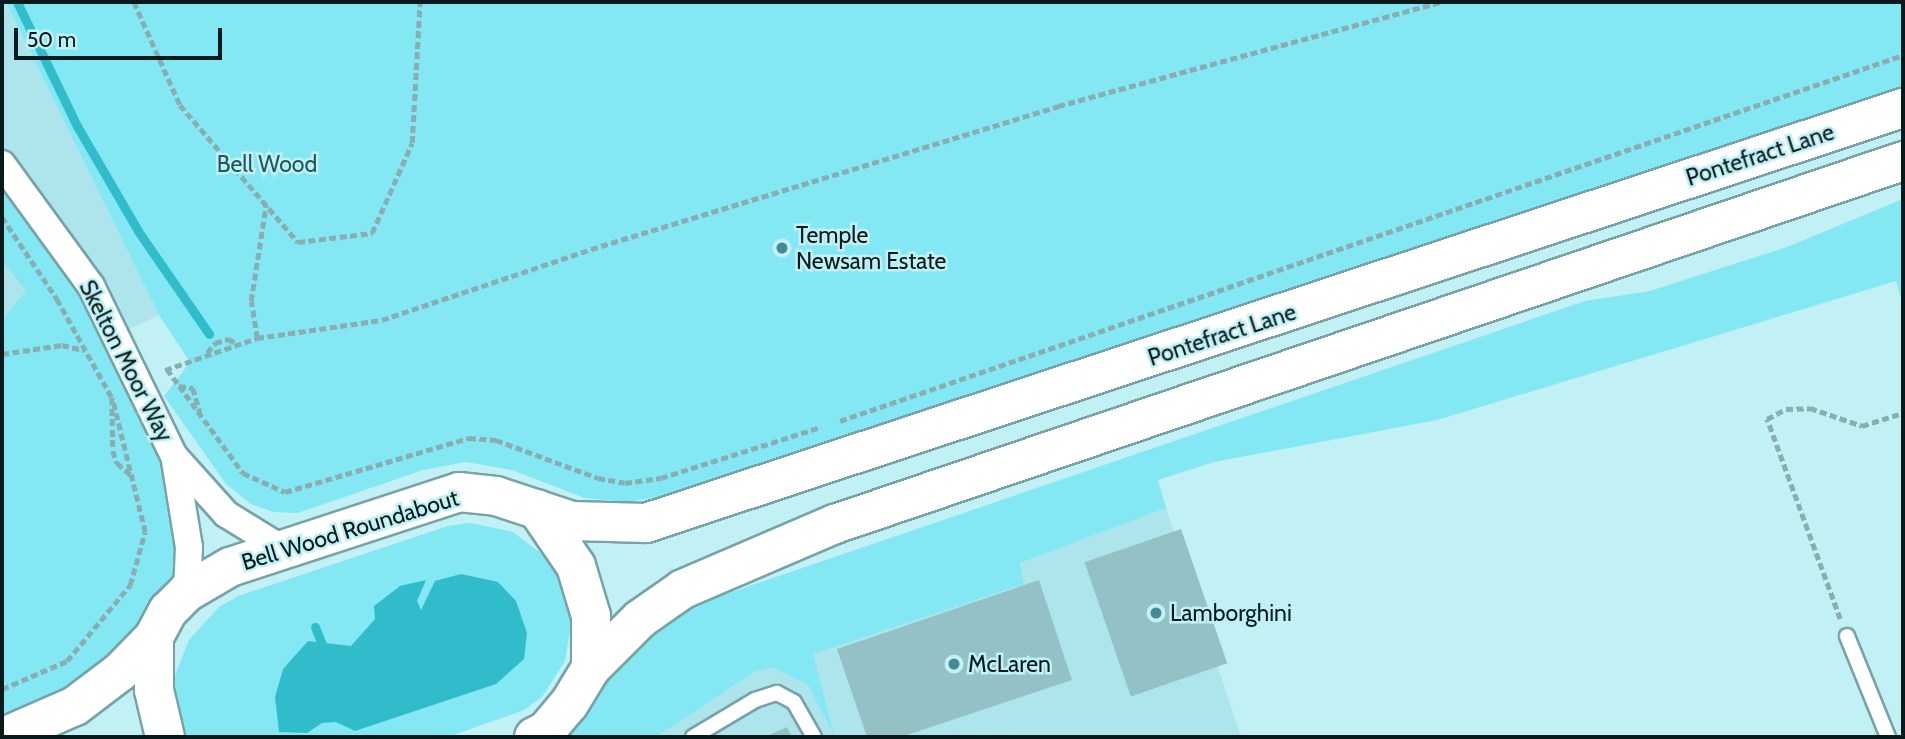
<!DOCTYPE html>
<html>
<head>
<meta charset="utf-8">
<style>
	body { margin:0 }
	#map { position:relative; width:1905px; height:739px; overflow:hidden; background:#c1f0f5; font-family:Cabin,sans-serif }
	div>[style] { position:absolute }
	.built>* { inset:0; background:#aee5ec }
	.green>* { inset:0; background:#83e8f4 }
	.water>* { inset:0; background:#30bcca }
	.stream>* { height:9px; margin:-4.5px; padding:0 4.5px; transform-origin:4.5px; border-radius:4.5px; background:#30bcca }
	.building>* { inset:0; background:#94c1c6; transform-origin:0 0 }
	.path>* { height:4.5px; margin-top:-2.25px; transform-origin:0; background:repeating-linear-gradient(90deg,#88aeb2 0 7px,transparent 0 10.5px) }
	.roads { filter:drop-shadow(2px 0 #77a3a8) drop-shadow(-2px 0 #77a3a8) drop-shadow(0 2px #77a3a8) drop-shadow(0 -2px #77a3a8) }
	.service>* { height:14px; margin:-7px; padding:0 7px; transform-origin:7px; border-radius:7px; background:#fff }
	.minor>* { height:26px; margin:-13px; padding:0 13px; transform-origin:13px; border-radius:13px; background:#fff }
	.trunk>* { height:38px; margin:-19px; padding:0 19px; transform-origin:19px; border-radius:19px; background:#fff }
	.dots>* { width:19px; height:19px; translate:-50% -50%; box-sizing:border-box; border:4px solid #c1f0f5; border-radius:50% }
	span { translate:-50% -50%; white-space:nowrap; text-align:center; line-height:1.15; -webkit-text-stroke:5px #c1f0f5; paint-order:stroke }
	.street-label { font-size:23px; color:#081a1c }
	.park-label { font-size:23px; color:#20575d }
	.poi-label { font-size:23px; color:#081a1c }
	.left { translate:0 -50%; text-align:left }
	.frame { position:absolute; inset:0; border:4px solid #081a1c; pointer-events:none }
	.scale { position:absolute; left:14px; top:28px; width:208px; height:32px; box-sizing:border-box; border:4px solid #081a1c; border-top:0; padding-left:9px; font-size:21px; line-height:24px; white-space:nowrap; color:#081a1c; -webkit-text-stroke:5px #c1f0f5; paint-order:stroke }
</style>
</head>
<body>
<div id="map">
	<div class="built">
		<i style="clip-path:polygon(2px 2px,6px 2px,159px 315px,37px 374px,2px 652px)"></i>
		<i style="clip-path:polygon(1166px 508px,1241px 737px,657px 737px,754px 672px,1024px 583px,1020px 563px)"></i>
	</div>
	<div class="green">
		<i style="clip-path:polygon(6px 2px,1903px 2px,1903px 91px,675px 495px,624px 502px,585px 498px,512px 470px,466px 462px,423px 470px,298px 513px,273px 512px,251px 504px,226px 484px,164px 396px,190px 362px,159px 315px)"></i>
		<i style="clip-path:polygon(2px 164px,141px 391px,189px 547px,154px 637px,2px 735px,2px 320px,26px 291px,2px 260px)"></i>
		<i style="clip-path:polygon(1903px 199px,1903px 305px,1896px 281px,1437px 420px,1214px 462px,1158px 480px,1166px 508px,1020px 563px,1024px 584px,813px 654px,834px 735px,808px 685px,772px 667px,754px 672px,657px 737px,565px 737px,641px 639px,691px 606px,1585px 301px,1650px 291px,1787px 247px)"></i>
		<i style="clip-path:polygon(470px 523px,513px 532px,547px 558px,560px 576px,572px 618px,565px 661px,542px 697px,524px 710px,448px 737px,183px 737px,173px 702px,173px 680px,189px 640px,219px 607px,238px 596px,448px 526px)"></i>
	</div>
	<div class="water">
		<i style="clip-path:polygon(461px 574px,498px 582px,516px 601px,527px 633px,524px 659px,496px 684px,355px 731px,336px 722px,322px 723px,307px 733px,279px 732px,275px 697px,283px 669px,308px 641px,351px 646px,375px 619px,374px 606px,400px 586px,426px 580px,417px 601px,421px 610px,435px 581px)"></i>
	</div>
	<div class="stream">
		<i style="left:17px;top:2px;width:138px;rotate:64.2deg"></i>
		<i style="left:77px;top:126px;width:121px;rotate:59.8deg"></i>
		<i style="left:138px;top:231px;width:125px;rotate:55.4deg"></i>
		<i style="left:315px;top:627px;width:29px;rotate:68deg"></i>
	</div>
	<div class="building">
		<i style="left:1181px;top:529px;width:142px;height:102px;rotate:71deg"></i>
		<i style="clip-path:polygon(1039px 580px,1072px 680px,901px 737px,867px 737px,837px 649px)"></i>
		<i style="clip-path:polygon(787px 727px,792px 737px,765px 737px)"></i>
	</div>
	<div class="path">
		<i style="left:134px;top:2px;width:113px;rotate:65.9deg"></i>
		<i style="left:180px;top:105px;width:181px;rotate:49.3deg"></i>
		<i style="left:298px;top:242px;width:75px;rotate:-6.9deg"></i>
		<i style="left:372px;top:233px;width:98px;rotate:-66deg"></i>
		<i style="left:412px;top:143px;width:141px;rotate:-86.8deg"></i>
		<i style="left:2px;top:217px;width:99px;rotate:56.1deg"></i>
		<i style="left:57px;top:299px;width:113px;rotate:60.9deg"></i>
		<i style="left:112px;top:398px;width:53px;rotate:88.9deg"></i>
		<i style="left:113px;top:451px;width:13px;rotate:72deg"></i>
		<i style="left:117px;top:463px;width:18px;rotate:41deg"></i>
		<i style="left:257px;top:338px;width:126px;rotate:-8.2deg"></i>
		<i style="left:382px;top:320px;width:231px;rotate:-18.7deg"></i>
		<i style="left:601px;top:246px;width:478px;rotate:-17deg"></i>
		<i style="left:1058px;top:106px;width:397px;rotate:-15.2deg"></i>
		<i style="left:207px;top:353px;width:13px;rotate:-51deg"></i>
		<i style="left:215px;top:343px;width:14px;rotate:-17deg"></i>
		<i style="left:228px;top:339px;width:9px;rotate:27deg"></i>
		<i style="left:2px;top:354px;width:61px;rotate:-8.5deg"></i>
		<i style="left:62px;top:345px;width:22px;rotate:13deg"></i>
		<i style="left:167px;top:369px;width:129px;rotate:53.8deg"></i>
		<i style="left:243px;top:473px;width:46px;rotate:24.3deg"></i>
		<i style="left:285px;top:492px;width:192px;rotate:-16.4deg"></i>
		<i style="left:469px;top:438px;width:27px;rotate:4deg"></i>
		<i style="left:496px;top:440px;width:109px;rotate:20.4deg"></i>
		<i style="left:598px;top:478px;width:27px;rotate:10deg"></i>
		<i style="left:625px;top:483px;width:36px;rotate:-8deg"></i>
		<i style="left:661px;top:478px;width:168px;rotate:-17.7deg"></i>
		<i style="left:165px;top:370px;width:97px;rotate:-19.2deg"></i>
		<i style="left:257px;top:338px;width:37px;rotate:-99deg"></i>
		<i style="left:251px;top:301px;width:97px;rotate:-81.1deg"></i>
		<i style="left:179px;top:386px;width:14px;rotate:8deg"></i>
		<i style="left:193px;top:388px;width:25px;rotate:74deg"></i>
		<i style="left:840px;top:421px;width:1124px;rotate:-19deg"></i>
		<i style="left:1840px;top:619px;width:213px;rotate:-110.1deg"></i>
		<i style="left:1767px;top:419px;width:21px;rotate:-28deg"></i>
		<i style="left:1786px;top:409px;width:24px;rotate:-2deg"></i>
		<i style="left:1810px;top:408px;width:55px;rotate:19.1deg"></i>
		<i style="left:1862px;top:426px;width:43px;rotate:-17.6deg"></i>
		<i style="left:2px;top:689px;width:71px;rotate:-23.3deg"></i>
		<i style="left:67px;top:661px;width:99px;rotate:-50.3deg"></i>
		<i style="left:130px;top:585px;width:55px;rotate:-74.2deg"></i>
		<i style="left:145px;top:532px;width:138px;rotate:-103.8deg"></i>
	</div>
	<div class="roads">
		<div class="service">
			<i style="left:1847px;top:636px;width:109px;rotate:67.9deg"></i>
			<i style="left:693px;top:737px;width:72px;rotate:-30.8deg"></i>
			<i style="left:755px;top:700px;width:23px;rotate:-18deg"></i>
			<i style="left:777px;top:693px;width:19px;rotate:28deg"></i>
			<i style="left:794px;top:702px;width:40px;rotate:60.3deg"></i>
		</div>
		<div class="minor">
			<i style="left:2px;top:164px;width:151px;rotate:53.9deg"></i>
			<i style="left:91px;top:286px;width:189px;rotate:64deg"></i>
			<i style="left:174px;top:456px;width:78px;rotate:48.1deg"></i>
			<i style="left:226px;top:514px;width:70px;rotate:31.7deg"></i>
			<i style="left:175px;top:461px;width:87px;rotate:80.8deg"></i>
			<i style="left:189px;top:547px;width:45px;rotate:92.5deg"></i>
		</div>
		<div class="trunk">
			<i style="left:591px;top:668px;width:69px;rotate:-45deg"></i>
			<i style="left:640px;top:619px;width:52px;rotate:-34.9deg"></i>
			<i style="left:683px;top:589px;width:165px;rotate:-23.2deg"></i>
			<i style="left:835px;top:524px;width:1128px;rotate:-18.77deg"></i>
			<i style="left:4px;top:737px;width:77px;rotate:-23.6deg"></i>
			<i style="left:75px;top:706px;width:56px;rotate:-37.1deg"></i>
			<i style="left:120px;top:672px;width:49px;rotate:-45.8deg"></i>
			<i style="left:165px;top:737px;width:48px;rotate:-103.2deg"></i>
			<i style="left:154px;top:690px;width:53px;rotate:-90deg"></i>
			<i style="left:154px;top:637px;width:30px;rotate:-62deg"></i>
			<i style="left:168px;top:611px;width:27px;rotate:-45deg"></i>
			<i style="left:187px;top:592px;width:50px;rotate:-30.2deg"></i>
			<i style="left:230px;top:567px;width:241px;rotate:-18.1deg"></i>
			<i style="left:459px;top:492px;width:37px;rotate:6deg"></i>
			<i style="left:496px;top:496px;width:80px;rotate:18.2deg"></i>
			<i style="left:572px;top:521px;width:74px;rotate:1.5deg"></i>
			<i style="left:646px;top:523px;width:1324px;rotate:-18.27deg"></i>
			<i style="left:534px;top:737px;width:13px;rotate:-27deg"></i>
			<i style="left:546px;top:731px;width:35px;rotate:-50deg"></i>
			<i style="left:569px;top:704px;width:42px;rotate:-58.6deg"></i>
			<i style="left:591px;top:668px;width:52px;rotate:-90deg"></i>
			<i style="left:591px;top:616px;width:52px;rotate:-106.7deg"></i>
			<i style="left:576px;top:566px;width:69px;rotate:-124.4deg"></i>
		</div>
	</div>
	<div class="dots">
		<i style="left:782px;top:248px;background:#438a92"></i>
		<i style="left:1156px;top:613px;background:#438a92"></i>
		<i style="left:954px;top:664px;background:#438a92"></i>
	</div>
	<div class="street-label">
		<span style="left:1760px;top:155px;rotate:-18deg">Pontefract Lane</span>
		<span style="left:1222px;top:335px;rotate:-18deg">Pontefract Lane</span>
		<span style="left:126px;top:361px;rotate:63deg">Skelton Moor Way</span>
		<span style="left:350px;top:530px;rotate:-17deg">Bell Wood Roundabout</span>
	</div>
	<div class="park-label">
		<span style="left:267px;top:164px">Bell Wood</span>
	</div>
	<div class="poi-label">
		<span class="left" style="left:796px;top:248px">Temple<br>Newsam Estate</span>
		<span class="left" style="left:1170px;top:613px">Lamborghini</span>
		<span class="left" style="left:968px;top:664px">McLaren</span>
	</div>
	<div class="frame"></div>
	<div class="scale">50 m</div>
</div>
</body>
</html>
